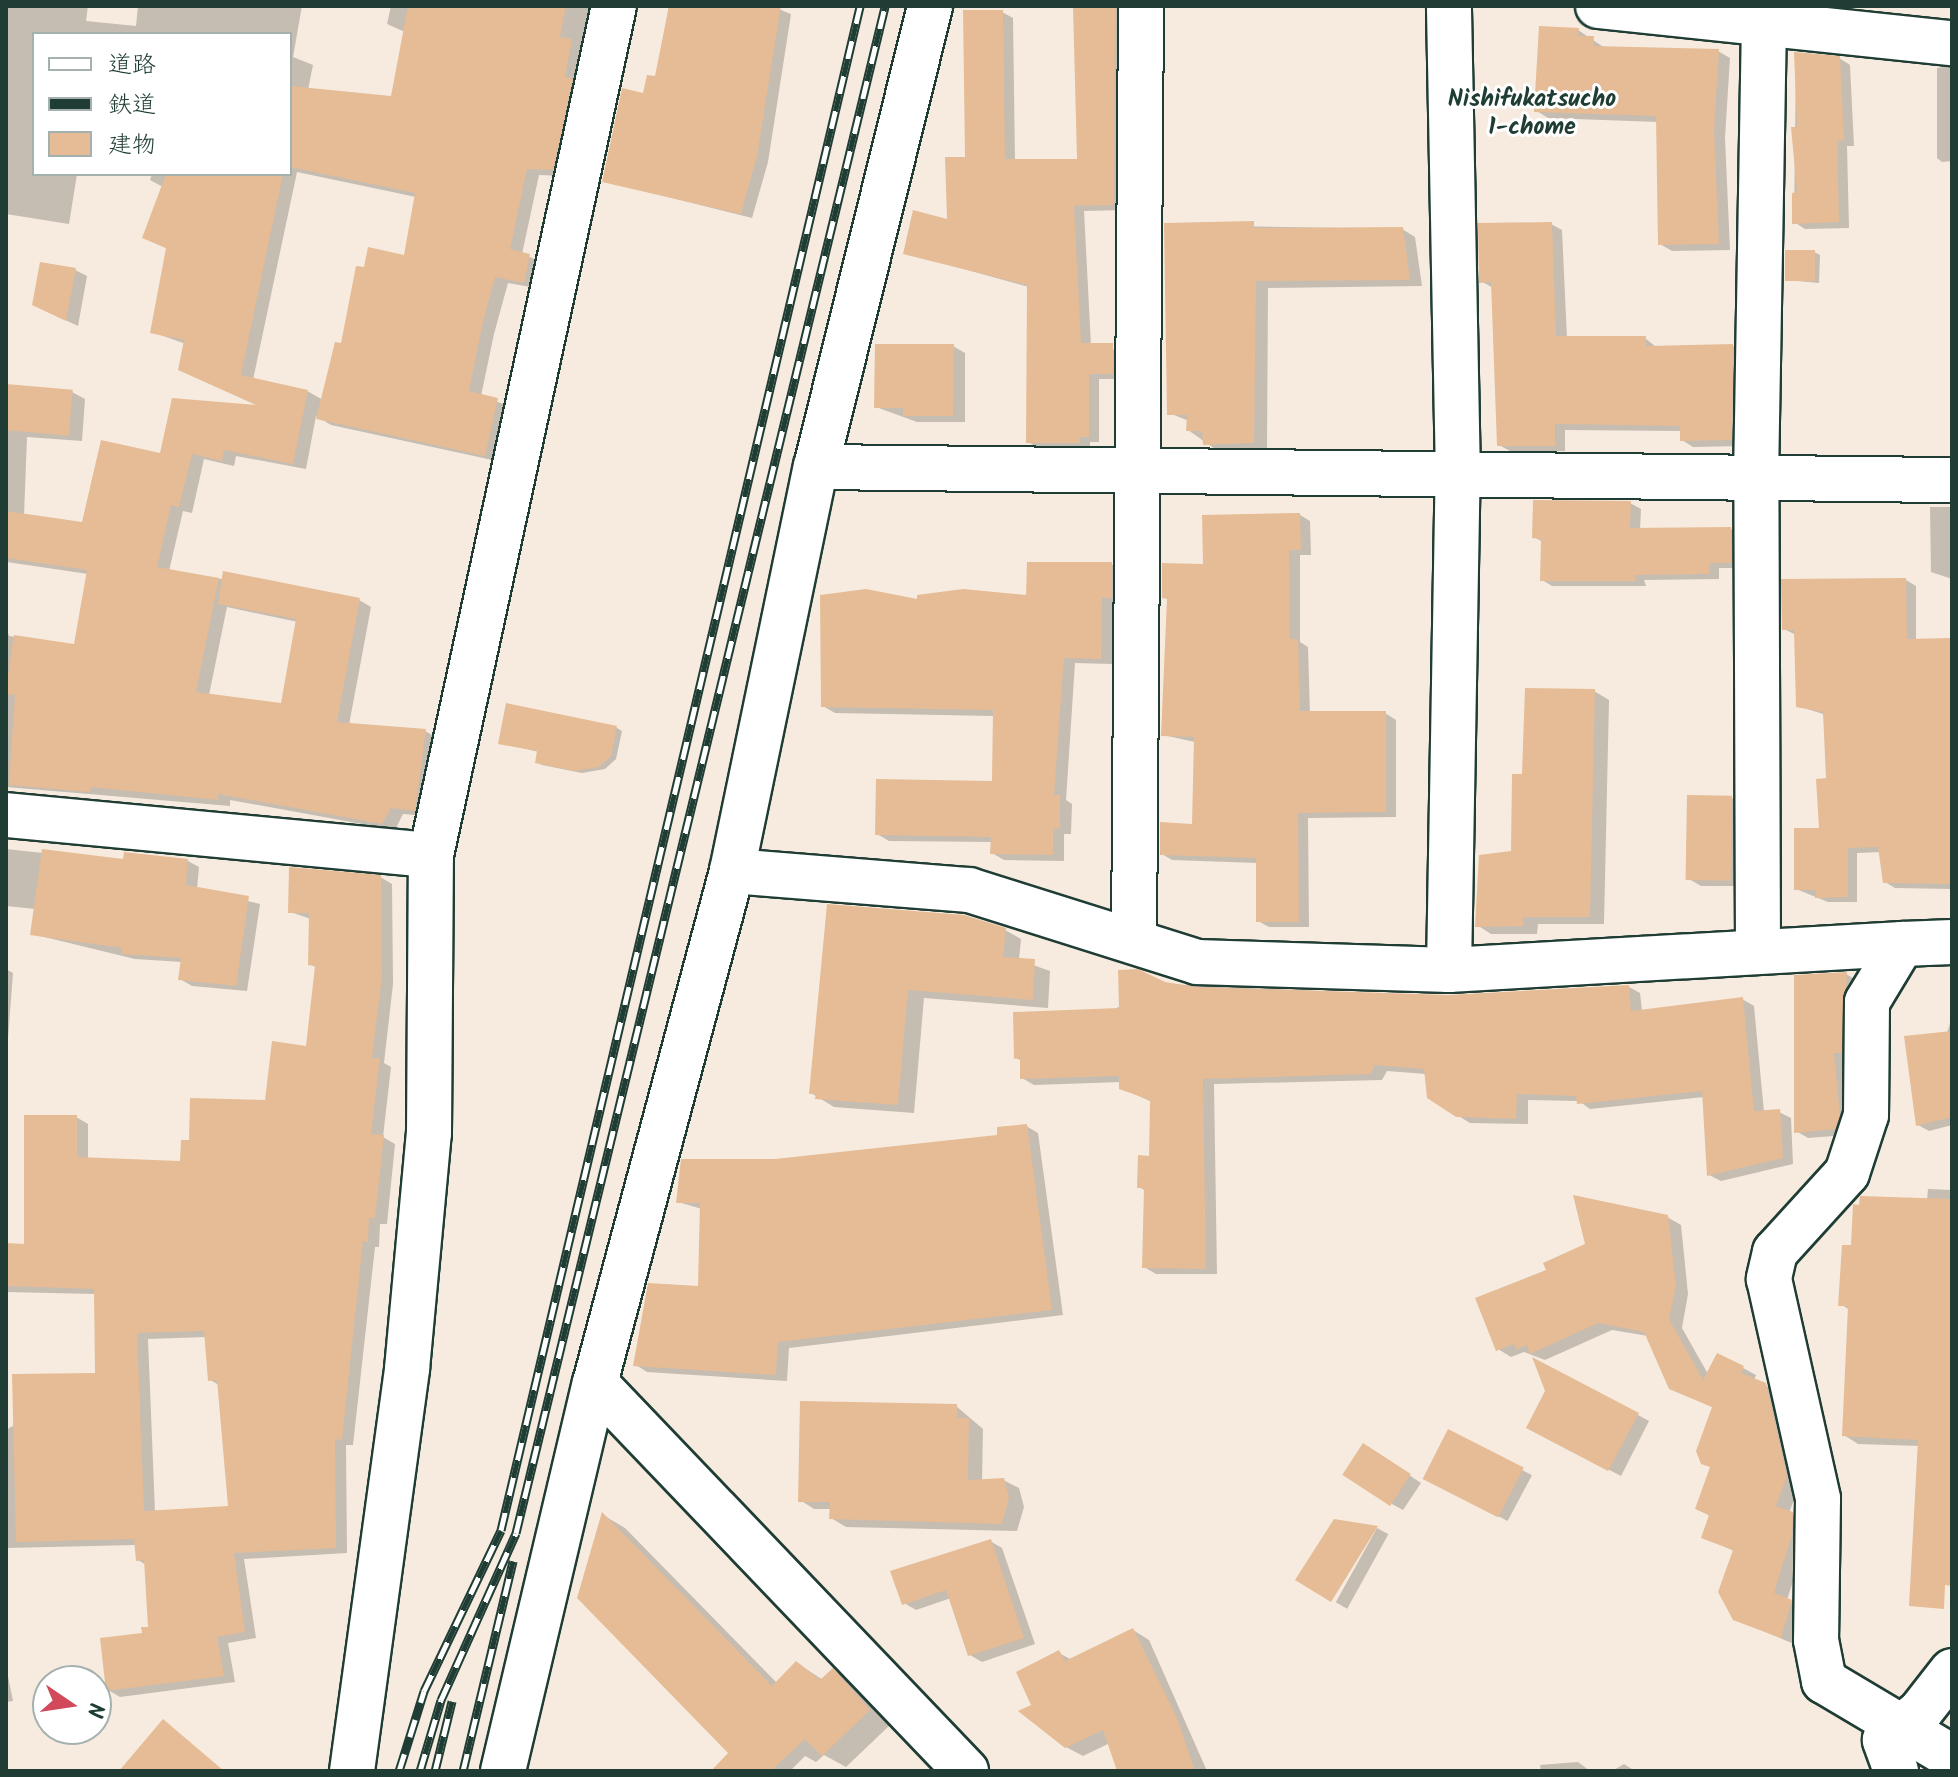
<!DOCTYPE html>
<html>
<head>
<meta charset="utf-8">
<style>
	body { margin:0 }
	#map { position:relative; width:1958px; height:1777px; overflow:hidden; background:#f7ebdf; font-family:Kalam,"Klee One",sans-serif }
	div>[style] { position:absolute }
	.shadow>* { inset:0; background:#0003; transform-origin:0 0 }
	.building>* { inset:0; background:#e5bc95; transform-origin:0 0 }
	.roads { filter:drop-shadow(2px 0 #1f3d34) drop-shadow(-2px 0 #1f3d34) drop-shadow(0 2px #1f3d34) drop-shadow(0 -2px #1f3d34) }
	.street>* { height:44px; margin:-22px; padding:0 22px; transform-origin:22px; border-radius:22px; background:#fff }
	.secondary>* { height:44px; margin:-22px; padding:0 22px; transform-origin:22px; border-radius:22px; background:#fff }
	.rail>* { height:9px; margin-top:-4.5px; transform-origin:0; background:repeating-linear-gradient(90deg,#fff 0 18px,#1f3d34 0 36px); box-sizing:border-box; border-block:2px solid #1f3d34 }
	span { translate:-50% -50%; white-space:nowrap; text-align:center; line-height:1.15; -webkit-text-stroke:6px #fff; paint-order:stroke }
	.neighbourhood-label { font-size:24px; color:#1f3d34; font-weight:700 }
	.frame { position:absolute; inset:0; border:8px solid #1f3d34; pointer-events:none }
	.legend { position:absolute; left:32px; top:32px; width:260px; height:144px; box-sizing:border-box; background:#fff; border:2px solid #a5b1ae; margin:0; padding:10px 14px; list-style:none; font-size:24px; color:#1f3d34 }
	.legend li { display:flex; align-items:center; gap:16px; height:40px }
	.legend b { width:40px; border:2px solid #a5b1ae }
	.north { position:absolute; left:32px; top:1665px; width:80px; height:80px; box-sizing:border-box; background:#fff; border:2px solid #a5b1ae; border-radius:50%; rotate:103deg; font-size:22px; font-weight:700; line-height:32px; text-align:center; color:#1f3d34 }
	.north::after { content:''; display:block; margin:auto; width:28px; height:36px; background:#d1495b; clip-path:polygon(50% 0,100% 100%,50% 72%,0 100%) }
</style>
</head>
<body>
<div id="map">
	<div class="shadow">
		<i style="clip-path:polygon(evenodd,6px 6px,88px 6px,86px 21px,136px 26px,138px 6px,302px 6px,293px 57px,313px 65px,308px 90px,392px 98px,405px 32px,387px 24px,391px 6px,592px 6px,565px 176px,539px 175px,522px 254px,542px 262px,536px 288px,508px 283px,494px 334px,481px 396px,509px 406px,497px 461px,331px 425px,316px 416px,306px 469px,236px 456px,234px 466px,204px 459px,192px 513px,183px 511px,169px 571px,359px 600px,371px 607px,349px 725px,425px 731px,437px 738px,427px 816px,403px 814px,395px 830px,230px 800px,230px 806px,6px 787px,6px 627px,9px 636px,75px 646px,88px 574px,7px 562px,6px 575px,6px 386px,72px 392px,85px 399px,82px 441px,27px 437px,24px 516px,84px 524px,161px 455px,261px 407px,180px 369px,186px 344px,152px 332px,168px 249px,144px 238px,163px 187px,150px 180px,152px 174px,290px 174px,290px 34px,34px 34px,34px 174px,77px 174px,69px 224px,6px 214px,6px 6px,297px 172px,416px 197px,406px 257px,365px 270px,323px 400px,307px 391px,253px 380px,297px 172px,6px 6px,227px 607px,298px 622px,282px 706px,209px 695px,227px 607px)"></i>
		<i style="clip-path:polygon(669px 6px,771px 6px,791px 14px,768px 162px,752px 218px,604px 181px,656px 78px)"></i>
		<i style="clip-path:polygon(1075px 6px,1125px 6px,1124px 210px,1084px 211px,1091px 345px,1124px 352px,1123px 379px,1099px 379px,1099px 442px,1090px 442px,1090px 448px,1039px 448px,1028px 442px,1029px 287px,906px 253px,949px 221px,1002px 12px,1013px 18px,1015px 161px,1079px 161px)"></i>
		<i style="clip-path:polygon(1578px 30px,1605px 48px,1718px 51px,1730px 58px,1725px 138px,1730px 250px,1672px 251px,1660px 244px,1658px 122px,1548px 118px,1537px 111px)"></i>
		<i style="clip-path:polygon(1796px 55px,1839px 58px,1850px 65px,1854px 146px,1847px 146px,1849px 228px,1805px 229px,1794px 222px)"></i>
		<i style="clip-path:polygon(1952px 66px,1952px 161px,1942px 162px,1937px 158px,1937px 68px)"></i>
		<i style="clip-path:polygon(1551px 224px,1562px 230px,1567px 338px,1645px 338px,1656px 347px,1733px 346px,1744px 352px,1742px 446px,1693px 447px,1682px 440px,1682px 431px,1565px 430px,1565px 451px,1510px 451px,1499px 445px,1493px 288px,1481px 281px)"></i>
		<i style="clip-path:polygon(1166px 225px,1402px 229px,1415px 237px,1422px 286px,1268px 288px,1267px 449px,1218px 451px,1188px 430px,1189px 421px,1169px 413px)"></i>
		<i style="clip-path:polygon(1814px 252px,1820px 255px,1819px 283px,1786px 280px)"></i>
		<i style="clip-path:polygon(75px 270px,87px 276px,78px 326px,46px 311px)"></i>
		<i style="clip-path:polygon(953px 346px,965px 353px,965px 422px,917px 422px,876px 407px)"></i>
		<i style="clip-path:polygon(1630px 503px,1641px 509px,1640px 530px,1731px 529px,1741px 535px,1741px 568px,1719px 568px,1719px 579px,1644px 580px,1646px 586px,1552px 586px,1542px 580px,1543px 542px,1534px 537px)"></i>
		<i style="clip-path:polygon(1930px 507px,1952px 507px,1952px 579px,1931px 572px)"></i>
		<i style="clip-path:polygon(1300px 515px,1310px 521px,1311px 555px,1300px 555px,1300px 642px,1308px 647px,1310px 713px,1385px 713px,1396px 720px,1396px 817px,1308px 818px,1309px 927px,1269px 927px,1258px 921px,1258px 863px,1172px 860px,1162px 854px,1194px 826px,1195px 742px,1163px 735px,1169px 600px,1164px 597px,1205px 567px)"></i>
		<i style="clip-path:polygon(1111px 564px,1123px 571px,1123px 604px,1113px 604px,1112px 664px,1075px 663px,1066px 800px,1072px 804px,1071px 834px,1064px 834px,1064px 861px,1004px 860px,992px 853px,993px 842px,889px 841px,877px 834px,994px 783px,995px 716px,835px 713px,823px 706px,919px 602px,1028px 597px)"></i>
		<i style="clip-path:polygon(1906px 580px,1916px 586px,1916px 641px,1952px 640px,1952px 889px,1895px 888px,1885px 882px,1881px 852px,1857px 853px,1857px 902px,1828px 902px,1796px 889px,1821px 830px,1828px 780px,1826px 715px,1798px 706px,1796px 635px,1784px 629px)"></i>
		<i style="clip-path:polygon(1594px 691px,1609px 700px,1604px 924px,1538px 924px,1537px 934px,1491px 934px,1477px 925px,1513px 853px,1524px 776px)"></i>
		<i style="clip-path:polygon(507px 705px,617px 728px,622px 731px,616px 759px,605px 769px,582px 773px,542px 765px,537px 762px,539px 752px,501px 743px)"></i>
		<i style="clip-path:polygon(1732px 798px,1744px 805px,1743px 886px,1701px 886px,1689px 879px)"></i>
		<i style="clip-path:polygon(6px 849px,125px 862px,126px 854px,188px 861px,199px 867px,197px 889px,260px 904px,247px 991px,192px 986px,180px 979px,182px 962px,135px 959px,32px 934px,36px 909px,6px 906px)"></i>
		<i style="clip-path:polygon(evenodd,380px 877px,392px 884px,393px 984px,384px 1063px,391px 1067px,383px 1137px,395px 1144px,387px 1224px,380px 1224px,379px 1247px,375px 1247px,353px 1445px,346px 1445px,347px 1553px,244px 1559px,256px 1638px,228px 1643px,235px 1682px,120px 1697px,108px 1690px,150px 1628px,146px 1565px,138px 1560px,136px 1545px,6px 1548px,6px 1430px,97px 1375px,96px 1294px,6px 1292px,6px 1245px,26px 1246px,76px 1117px,88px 1124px,88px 1159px,182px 1163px,191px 1142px,266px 1102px,307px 1048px,317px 968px,310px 964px,311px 919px,290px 912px,380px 877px,206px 1337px,210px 1380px,219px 1385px,230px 1507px,155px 1512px,148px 1339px,206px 1337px)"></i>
		<i style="clip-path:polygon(829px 906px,1005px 930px,1021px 939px,1019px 960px,1050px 971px,1048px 1008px,924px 998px,914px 1113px,834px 1107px,811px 1093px)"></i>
		<i style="clip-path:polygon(6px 969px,13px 973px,8px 1039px,6px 1039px)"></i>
		<i style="clip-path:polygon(1846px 974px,1858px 981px,1847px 1135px,1808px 1138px,1796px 1131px)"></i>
		<i style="clip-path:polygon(1165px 984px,1448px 997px,1629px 987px,1640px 993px,1642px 1011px,1742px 999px,1754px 1006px,1764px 1112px,1779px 1112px,1791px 1118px,1793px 1164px,1721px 1181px,1709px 1175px,1704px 1097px,1590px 1109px,1579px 1101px,1528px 1100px,1528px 1124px,1470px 1123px,1457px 1115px,1426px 1074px,1387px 1071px,1382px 1080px,1214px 1084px,1217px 1274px,1156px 1274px,1144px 1267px,1146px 1191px,1139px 1187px,1151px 1158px,1152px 1102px,1121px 1088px,1121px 1082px,1034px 1085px,1022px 1078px,1022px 1061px,1016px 1058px)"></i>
		<i style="clip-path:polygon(1952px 1017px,1952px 1125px,1929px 1131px,1918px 1125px)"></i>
		<i style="clip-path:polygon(1026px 1126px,1038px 1133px,1063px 1315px,789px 1348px,787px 1381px,647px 1372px,636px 1365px,700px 1288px,702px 1209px,678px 1202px,775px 1161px,999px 1137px)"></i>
		<i style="clip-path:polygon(1928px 1189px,1952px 1190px,1952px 1567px,1920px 1446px,1858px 1444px,1844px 1435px,1850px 1310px,1840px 1304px,1853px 1247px,1927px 1201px)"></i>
		<i style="clip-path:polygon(1667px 1217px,1681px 1225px,1688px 1294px,1682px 1328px,1708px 1374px,1743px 1368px,1756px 1375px,1754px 1380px,1780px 1393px,1800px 1484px,1789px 1513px,1806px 1522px,1805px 1543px,1787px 1600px,1804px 1609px,1794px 1644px,1735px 1619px,1734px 1551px,1703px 1537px,1710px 1516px,1697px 1509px,1712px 1468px,1714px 1408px,1671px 1388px,1648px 1336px,1612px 1330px,1545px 1360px,1524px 1352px,1511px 1357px,1498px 1349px,1549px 1272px)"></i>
		<i style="clip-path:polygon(956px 1406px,983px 1429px,982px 1481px,1003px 1480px,1019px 1488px,1024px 1507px,1017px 1531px,846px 1527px,831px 1518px,831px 1509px,814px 1509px,800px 1500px)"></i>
		<i style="clip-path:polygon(1638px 1415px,1649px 1421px,1621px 1476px,1540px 1434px)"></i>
		<i style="left:1449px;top:1431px;width:94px;height:52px;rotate:28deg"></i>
		<i style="clip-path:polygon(1376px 1453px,1421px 1483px,1403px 1510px,1392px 1504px)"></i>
		<i style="clip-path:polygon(603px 1515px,625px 1528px,777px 1683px,797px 1663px,823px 1680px,833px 1670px,856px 1683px,891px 1724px,846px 1767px,824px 1755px,816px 1762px,805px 1756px,790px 1771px,748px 1771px)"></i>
		<i style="left:1377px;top:1528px;width:13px;height:85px;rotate:29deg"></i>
		<i style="clip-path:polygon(990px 1541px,1002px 1548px,1035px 1644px,982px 1662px,970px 1655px,951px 1598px,916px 1610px,904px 1603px)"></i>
		<i style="clip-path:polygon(1133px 1630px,1149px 1640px,1207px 1771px,1119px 1771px,1110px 1743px,1083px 1756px,1066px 1747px,1034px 1706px,1059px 1653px,1072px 1660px)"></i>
		<i style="clip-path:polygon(6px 1666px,13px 1701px,6px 1702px)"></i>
		<i style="clip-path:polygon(1578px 1762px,1590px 1771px,1541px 1771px,1540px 1765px)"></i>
		<i style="clip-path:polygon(1624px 1764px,1635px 1771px,1612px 1771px)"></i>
	</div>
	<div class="building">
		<i style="clip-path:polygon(408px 6px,566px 6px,560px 37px,572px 39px,565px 77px,573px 79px,553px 170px,527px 169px,510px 249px,530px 254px,524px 283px,495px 277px,482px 326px,469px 391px,498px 398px,485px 456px,316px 419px,335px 342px,341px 343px,356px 266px,364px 267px,368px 247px,404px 255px,415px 193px,290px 167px,290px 86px,391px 96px)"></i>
		<i style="clip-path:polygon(669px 6px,781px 6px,757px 156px,741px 214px,602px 182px,622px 88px,643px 93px,647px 75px,655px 76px)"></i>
		<i style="clip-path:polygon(1073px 6px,1115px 6px,1114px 205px,1074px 206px,1081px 343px,1113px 343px,1113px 374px,1089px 374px,1089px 437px,1080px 437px,1080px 443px,1026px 443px,1027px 285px,903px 254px,913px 210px,947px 219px,945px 157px,965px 157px,963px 10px,1003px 10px,1005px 159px,1077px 159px)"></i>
		<i style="clip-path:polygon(1539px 26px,1579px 28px,1578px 36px,1594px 36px,1593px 46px,1719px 49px,1714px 130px,1719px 244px,1658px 245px,1656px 116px,1534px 112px)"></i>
		<i style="clip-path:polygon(1794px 52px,1840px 56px,1844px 140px,1837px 141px,1839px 222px,1792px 224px,1792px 193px,1797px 192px,1791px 127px,1797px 127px)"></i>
		<i style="clip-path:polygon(166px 174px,283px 174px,241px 375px,308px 390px,293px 464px,224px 450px,222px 461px,192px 454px,179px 507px,171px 505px,157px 567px,219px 578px,196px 692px,281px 703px,296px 619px,218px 604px,223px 571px,360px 598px,337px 722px,426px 729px,415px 811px,391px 808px,382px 824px,218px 794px,218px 800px,91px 787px,90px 792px,9px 785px,15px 695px,6px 694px,6px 689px,14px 635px,74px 644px,87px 570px,6px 558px,6px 511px,82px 522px,101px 440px,160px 453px,172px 398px,256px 405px,178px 370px,184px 340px,150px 333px,166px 248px,142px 238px)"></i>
		<i style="clip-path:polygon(1254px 221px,1254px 228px,1403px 227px,1410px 280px,1256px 281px,1254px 443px,1203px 445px,1202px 431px,1186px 431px,1187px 415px,1167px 415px,1164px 223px)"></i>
		<i style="clip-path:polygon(1552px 222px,1556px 336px,1646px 336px,1646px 346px,1733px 344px,1732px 440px,1680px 441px,1680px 426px,1555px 424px,1555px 446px,1497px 446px,1491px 282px,1479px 283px,1478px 223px)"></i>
		<i style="left:1785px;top:250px;width:30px;height:31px"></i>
		<i style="clip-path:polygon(40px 262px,76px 268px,66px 321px,32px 305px)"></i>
		<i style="clip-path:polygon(875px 344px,954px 344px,953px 416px,903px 416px,903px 408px,874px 408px)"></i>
		<i style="left:6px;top:384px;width:67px;height:46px;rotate:5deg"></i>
		<i style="clip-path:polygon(1533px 500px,1631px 501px,1630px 528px,1731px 527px,1731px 563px,1709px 563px,1709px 574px,1635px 575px,1636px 581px,1540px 581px,1541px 539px,1532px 538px)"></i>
		<i style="clip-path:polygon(1300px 513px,1301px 550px,1289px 550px,1290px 639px,1298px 639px,1300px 711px,1386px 711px,1386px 812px,1298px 813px,1299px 922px,1256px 922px,1256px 858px,1160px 855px,1160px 822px,1192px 824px,1194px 737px,1161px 736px,1167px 599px,1162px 598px,1162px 563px,1203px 564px,1202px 515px)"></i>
		<i style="clip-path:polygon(1027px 562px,1112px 562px,1112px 598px,1102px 598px,1101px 659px,1064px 658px,1054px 795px,1060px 795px,1060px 828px,1053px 829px,1053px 855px,990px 854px,991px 837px,875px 835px,876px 779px,992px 781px,993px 710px,821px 707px,820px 595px,866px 589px,917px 599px,917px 595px,963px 589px,1026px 595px)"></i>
		<i style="clip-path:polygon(1906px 578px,1907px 639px,1952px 638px,1952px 884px,1883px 883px,1878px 847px,1848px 848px,1848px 897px,1815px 898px,1816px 890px,1794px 890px,1794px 828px,1819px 828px,1816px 779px,1826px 778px,1823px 712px,1796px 707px,1794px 630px,1782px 630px,1781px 579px)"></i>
		<i style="clip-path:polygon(1525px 688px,1595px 689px,1590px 917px,1523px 917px,1523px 926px,1475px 927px,1479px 855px,1511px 851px,1512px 774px,1522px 774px)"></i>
		<i style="clip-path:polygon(506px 703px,617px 726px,611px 756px,599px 767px,575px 771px,535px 763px,537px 751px,498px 744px)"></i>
		<i style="left:1687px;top:795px;width:45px;height:85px;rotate:1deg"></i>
		<i style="clip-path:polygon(42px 849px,123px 859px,124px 852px,188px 859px,186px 885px,249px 896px,236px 986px,178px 980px,181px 958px,121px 954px,122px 948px,30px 935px)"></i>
		<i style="clip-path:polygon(evenodd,289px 867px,381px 875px,382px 976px,372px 1058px,380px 1058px,371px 1134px,384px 1135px,375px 1218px,369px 1218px,368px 1242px,363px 1241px,342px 1440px,335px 1439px,336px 1548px,234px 1553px,245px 1632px,217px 1637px,224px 1676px,106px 1691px,100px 1638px,142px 1633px,141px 1627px,148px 1627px,144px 1560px,136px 1561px,134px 1539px,16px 1542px,12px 1374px,95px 1373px,94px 1289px,6px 1286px,6px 1243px,24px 1244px,24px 1115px,77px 1115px,77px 1157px,180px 1161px,181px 1140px,189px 1140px,190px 1098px,265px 1100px,272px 1041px,306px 1046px,315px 966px,308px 965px,309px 913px,288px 913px,289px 867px,204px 1331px,208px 1381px,217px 1380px,228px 1506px,144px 1511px,137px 1333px,204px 1331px)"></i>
		<i style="clip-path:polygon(827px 904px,964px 915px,1006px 928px,1003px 957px,1035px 959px,1033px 1000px,908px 990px,898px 1105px,815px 1099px,816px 1094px,809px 1094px)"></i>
		<i style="clip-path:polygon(1138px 969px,1165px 982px,1196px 987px,1448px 995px,1629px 985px,1631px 1011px,1743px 997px,1754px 1111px,1780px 1109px,1783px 1158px,1707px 1176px,1702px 1091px,1577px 1104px,1576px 1096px,1517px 1094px,1516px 1119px,1456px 1117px,1427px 1098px,1424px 1069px,1375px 1065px,1370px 1074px,1203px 1079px,1206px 1269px,1142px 1268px,1144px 1188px,1137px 1188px,1138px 1155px,1149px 1156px,1150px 1100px,1119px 1089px,1119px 1076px,1020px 1079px,1020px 1058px,1014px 1059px,1013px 1012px,1119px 1008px,1118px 970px)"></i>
		<i style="clip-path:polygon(1847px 972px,1842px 1053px,1834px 1053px,1840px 1116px,1835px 1129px,1794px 1133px,1794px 975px)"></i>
		<i style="clip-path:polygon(1952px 1031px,1952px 1117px,1916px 1126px,1904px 1036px)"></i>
		<i style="clip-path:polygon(1027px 1124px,1052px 1310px,778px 1342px,776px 1375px,633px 1366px,648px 1283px,698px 1286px,700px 1203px,676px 1203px,681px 1159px,775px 1159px,997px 1135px,997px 1127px)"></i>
		<i style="clip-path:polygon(1573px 1195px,1668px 1215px,1676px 1286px,1669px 1319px,1703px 1380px,1717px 1353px,1744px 1366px,1741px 1373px,1766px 1383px,1787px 1476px,1776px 1506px,1793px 1512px,1792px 1534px,1774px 1593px,1792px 1600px,1781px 1638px,1733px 1620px,1718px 1592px,1733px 1550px,1701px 1538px,1709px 1515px,1695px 1509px,1710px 1467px,1701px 1464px,1696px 1451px,1712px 1407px,1669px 1389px,1644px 1332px,1598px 1323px,1530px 1354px,1527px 1345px,1516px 1350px,1514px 1344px,1496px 1351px,1475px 1298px,1546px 1270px,1543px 1263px,1585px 1244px)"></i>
		<i style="clip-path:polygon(1860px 1196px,1952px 1199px,1952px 1586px,1945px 1585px,1944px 1609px,1909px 1606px,1918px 1440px,1842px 1436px,1848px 1306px,1838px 1306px,1842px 1245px,1851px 1245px,1853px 1204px,1859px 1205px)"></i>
		<i style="clip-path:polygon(1532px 1357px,1639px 1413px,1608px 1471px,1526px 1428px,1545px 1391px)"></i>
		<i style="clip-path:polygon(800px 1401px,957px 1404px,957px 1418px,969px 1418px,968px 1480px,1004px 1478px,1009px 1497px,1002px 1524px,829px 1519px,830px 1502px,798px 1502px)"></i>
		<i style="left:1448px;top:1429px;width:85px;height:56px;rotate:27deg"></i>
		<i style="left:1363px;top:1443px;width:57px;height:38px;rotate:33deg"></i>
		<i style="clip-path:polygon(602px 1512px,772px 1686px,796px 1661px,820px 1680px,833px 1668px,870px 1710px,822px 1756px,805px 1739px,771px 1771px,711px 1771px,728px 1753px,577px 1598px)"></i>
		<i style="clip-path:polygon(1334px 1519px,1378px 1526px,1331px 1602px,1295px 1580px)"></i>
		<i style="clip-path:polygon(991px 1539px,1024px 1638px,968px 1656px,946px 1590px,902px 1605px,890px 1571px)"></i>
		<i style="clip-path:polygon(1133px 1628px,1177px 1718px,1195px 1771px,1117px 1771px,1103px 1730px,1065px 1748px,1018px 1711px,1031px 1705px,1016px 1672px,1059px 1650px,1065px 1661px)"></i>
		<i style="clip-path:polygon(163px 1719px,224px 1771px,119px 1771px)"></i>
	</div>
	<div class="roads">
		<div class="street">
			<i style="left:1598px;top:6px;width:356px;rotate:6deg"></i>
			<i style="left:816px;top:467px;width:1136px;rotate:0.66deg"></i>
			<i style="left:6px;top:815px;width:427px;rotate:5.4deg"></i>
			<i style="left:732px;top:871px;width:238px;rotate:4.6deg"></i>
			<i style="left:969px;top:890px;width:239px;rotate:17.5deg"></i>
			<i style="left:1197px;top:962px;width:252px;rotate:1.8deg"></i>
			<i style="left:1449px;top:970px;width:454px;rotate:-3.3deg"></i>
			<i style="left:1134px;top:940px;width:934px;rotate:-89.57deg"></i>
			<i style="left:1952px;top:942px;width:50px;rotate:177.7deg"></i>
			<i style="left:1902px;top:944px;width:68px;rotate:121.1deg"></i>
			<i style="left:1867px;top:1002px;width:113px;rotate:90.5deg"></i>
			<i style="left:1866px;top:1115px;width:61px;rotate:108.1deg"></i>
			<i style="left:1847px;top:1173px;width:107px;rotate:132.3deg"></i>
			<i style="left:1775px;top:1252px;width:28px;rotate:103deg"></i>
			<i style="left:1769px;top:1279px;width:225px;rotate:77.4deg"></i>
			<i style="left:1818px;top:1499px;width:141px;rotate:90.8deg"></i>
			<i style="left:1816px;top:1640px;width:42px;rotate:79deg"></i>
			<i style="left:1824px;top:1681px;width:149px;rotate:30.7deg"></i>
			<i style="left:1758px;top:949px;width:470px;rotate:-90.2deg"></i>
			<i style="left:1756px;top:479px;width:473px;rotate:-89deg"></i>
			<i style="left:1449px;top:970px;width:492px;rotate:-89deg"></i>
			<i style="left:1458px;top:478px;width:472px;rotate:-91.1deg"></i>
			<i style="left:595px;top:1383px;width:537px;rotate:46.28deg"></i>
			<i style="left:352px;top:1771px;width:406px;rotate:-82.2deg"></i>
			<i style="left:407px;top:1369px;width:237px;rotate:-84.7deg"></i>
			<i style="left:429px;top:1133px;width:278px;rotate:-89.6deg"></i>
			<i style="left:431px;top:855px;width:868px;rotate:-77.84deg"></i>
			<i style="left:1896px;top:1771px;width:33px;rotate:-110deg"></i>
			<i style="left:1885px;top:1740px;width:45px;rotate:-38.7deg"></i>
			<i style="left:1920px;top:1712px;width:52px;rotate:-52deg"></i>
		</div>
		<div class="secondary">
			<i style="left:503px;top:1771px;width:399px;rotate:-76.7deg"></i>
			<i style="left:595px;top:1383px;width:530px;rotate:-75.02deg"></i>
			<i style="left:732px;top:871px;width:413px;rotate:-78.3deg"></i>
			<i style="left:816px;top:467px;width:475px;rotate:-76.1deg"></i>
		</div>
	</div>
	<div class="rail">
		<i style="left:399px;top:1771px;width:84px;rotate:-72.6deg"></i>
		<i style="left:424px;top:1691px;width:178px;rotate:-64.4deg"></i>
		<i style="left:501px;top:1530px;width:1566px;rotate:-76.74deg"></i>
		<i style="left:420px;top:1771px;width:74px;rotate:-73.5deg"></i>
		<i style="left:441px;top:1700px;width:183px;rotate:-65.8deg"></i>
		<i style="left:516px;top:1533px;width:1571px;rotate:-76.41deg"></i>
		<i style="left:435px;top:1771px;width:72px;rotate:-76.3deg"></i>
		<i style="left:463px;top:1771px;width:216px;rotate:-76.6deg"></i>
	</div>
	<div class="neighbourhood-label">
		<span style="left:1532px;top:114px">Nishifukatsucho<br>1-chome</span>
	</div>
	<div class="frame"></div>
	<ul class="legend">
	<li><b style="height:10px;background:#fff"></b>道路</li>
	<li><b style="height:10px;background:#1f3d34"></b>鉄道</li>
	<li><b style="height:22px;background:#e5bc95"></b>建物</li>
	</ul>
	<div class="north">N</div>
</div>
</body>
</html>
